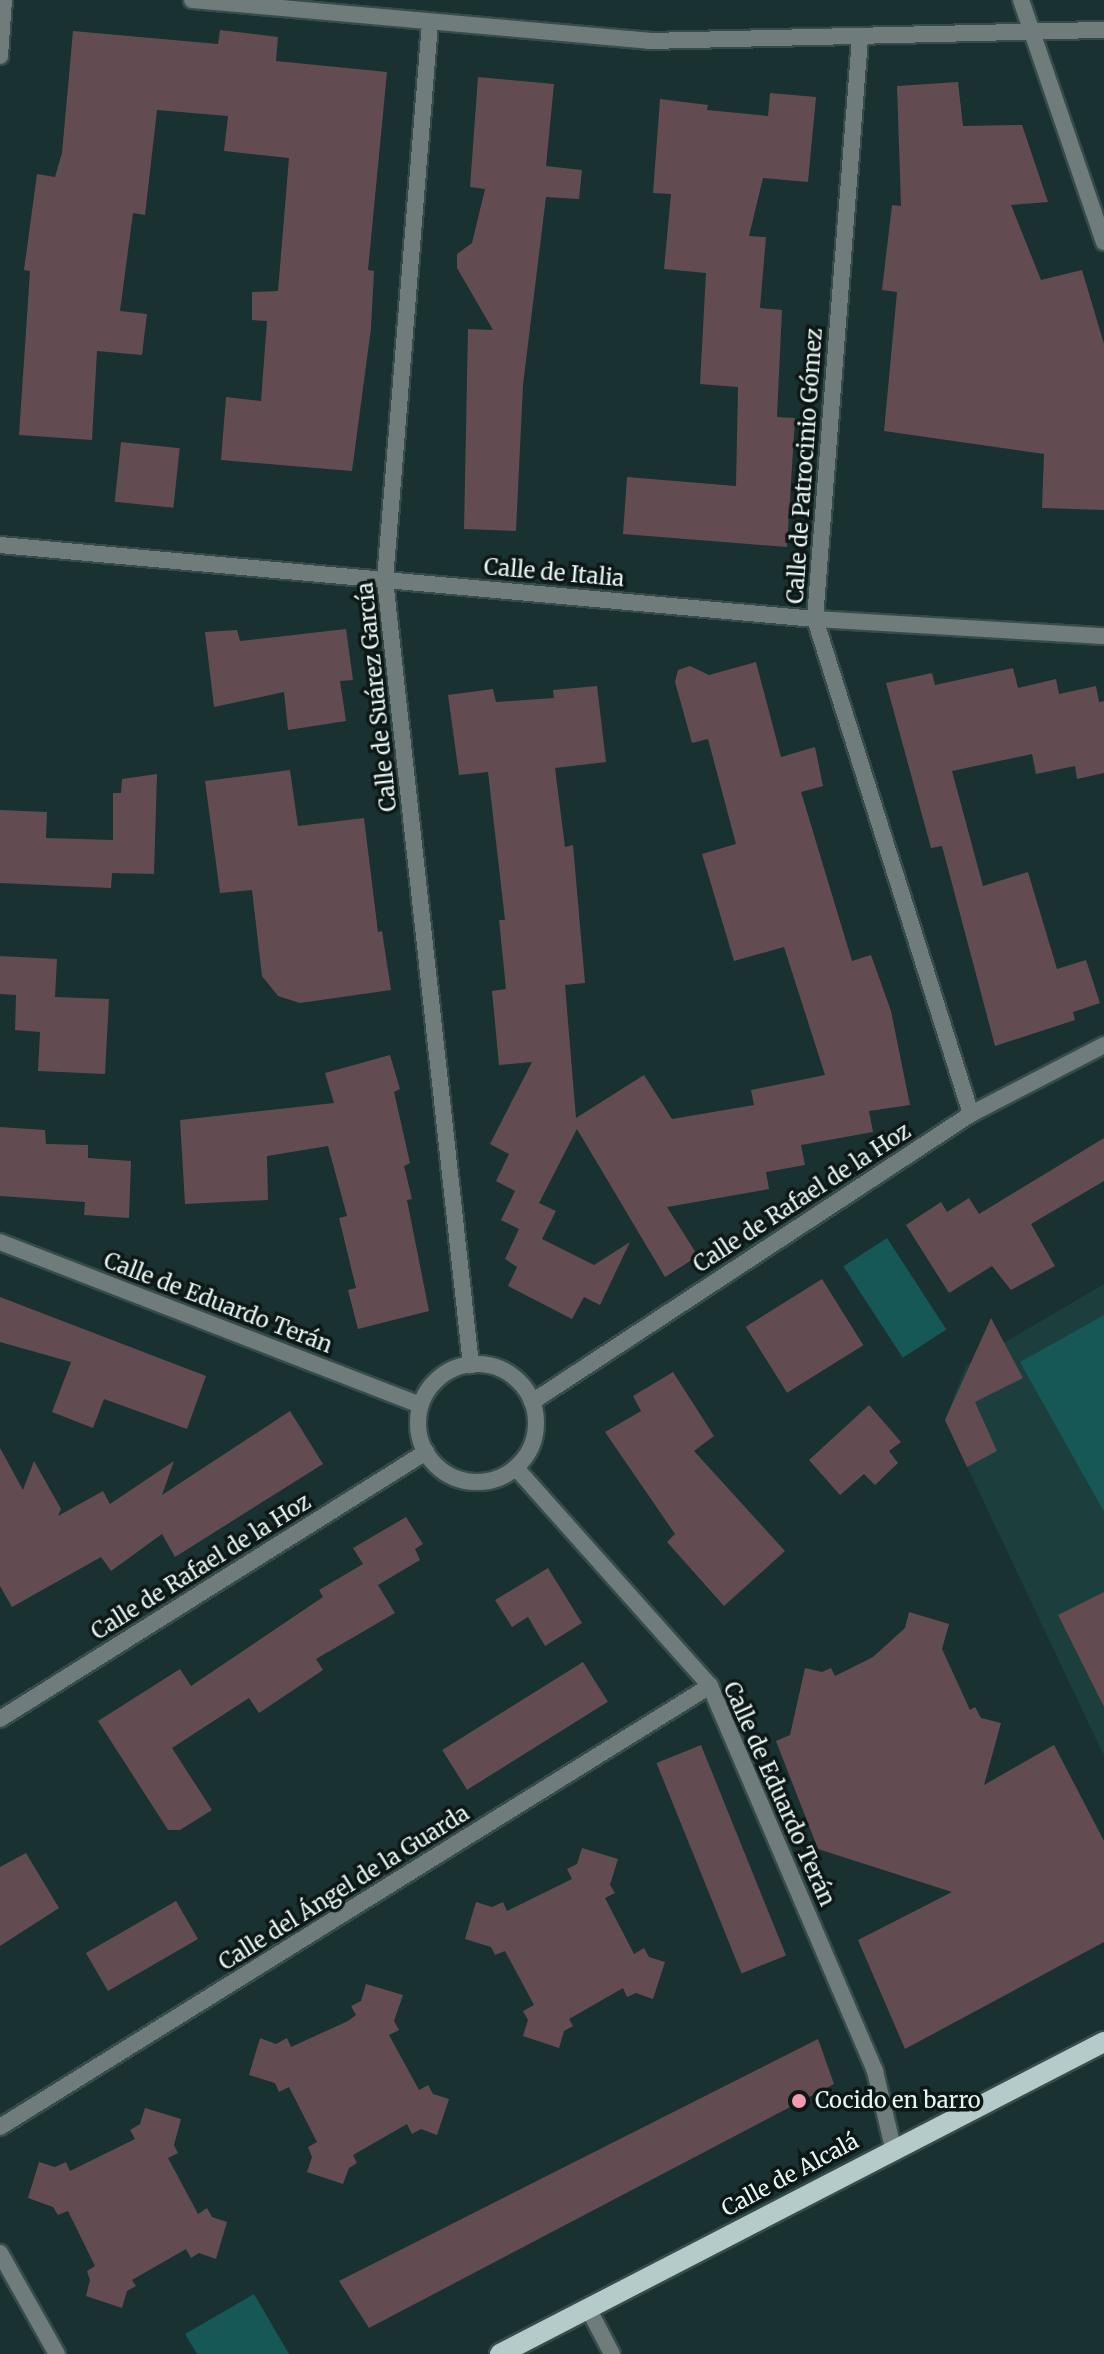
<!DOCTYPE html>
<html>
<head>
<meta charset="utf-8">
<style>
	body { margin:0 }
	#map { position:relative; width:1104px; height:2354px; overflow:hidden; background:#193130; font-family:Merriweather,serif }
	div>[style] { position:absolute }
	.built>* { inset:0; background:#1c3e3c }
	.green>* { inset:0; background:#155855; transform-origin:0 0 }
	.building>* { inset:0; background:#624c51; transform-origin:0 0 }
	.roads { filter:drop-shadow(2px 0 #364c4b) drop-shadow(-2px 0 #364c4b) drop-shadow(0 2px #364c4b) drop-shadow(0 -2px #364c4b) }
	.street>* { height:16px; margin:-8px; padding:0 8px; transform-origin:8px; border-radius:8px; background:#707c7b }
	.street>.ring { margin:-8px; padding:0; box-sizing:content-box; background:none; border:16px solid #707c7b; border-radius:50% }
	.primary>* { height:20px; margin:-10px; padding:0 10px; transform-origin:10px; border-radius:10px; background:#b4cbca }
	.dots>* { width:22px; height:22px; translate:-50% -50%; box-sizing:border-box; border:4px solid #0d1716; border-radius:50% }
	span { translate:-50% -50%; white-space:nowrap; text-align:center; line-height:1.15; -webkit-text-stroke:7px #0d1716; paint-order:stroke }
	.street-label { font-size:22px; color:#e7f5f4 }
	.poi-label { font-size:22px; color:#e7f5f4 }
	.left { translate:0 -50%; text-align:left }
</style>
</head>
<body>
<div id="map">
	<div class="built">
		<i style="clip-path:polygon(1104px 1284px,1104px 1756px,945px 1420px,966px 1365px)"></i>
	</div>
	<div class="green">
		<i style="left:887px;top:1238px;width:109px;height:52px;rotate:57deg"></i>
		<i style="clip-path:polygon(1104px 1315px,1104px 1512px,1020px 1362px)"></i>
		<i style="clip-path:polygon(254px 2294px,289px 2354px,197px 2354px,185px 2334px)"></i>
	</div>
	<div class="building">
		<i style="clip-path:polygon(220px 30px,278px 37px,276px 61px,387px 72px,368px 270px,374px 271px,371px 328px,352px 471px,221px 460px,226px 397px,261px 401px,267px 321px,252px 320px,252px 292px,278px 291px,289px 158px,224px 151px,228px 116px,157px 110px,145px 215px,133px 213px,120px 311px,147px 314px,142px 355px,97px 351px,92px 440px,19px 435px,30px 271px,24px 270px,37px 174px,55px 177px,62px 153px,73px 31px,218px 44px)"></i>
		<i style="clip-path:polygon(478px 77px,554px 84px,546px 166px,582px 170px,579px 199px,546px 197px,523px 385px,516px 531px,464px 529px,468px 329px,493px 330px,457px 268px,457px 254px,472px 243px,485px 189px,470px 187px)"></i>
		<i style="clip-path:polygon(958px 82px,963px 126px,1022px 125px,1048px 202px,1011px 205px,1041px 280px,1082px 270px,1104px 344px,1104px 510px,1042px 508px,1044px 454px,884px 431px,897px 292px,882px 290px,892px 205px,901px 206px,897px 86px)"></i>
		<i style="clip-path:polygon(770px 93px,816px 97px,808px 182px,763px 178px,749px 236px,766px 237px,760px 308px,782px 310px,777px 417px,795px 418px,787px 547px,623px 534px,627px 477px,736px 486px,738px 387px,700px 384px,706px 273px,664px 269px,671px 194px,653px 193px,660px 99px,708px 105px,707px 110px,768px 116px)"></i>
		<i style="left:121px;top:442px;width:59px;height:60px;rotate:6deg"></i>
		<i style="clip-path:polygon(346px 629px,353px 680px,340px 681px,346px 721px,288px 730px,284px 692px,214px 707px,205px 632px,237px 630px,240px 641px)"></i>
		<i style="clip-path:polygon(756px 662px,781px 757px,815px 747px,823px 786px,801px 792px,852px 961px,871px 955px,891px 1011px,910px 1105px,869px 1111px,873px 1132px,801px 1145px,805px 1165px,766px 1172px,769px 1189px,667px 1207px,698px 1256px,665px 1277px,577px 1129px,539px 1203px,556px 1211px,542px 1239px,594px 1265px,630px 1242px,600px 1305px,584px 1297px,572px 1319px,508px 1286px,517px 1267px,505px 1259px,519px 1229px,501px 1220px,515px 1191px,530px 1199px,496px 1181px,509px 1154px,490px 1144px,532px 1062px,499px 1065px,492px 991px,506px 989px,499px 920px,505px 920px,488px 772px,459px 775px,448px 695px,493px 689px,496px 702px,554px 698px,553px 690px,597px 686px,606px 762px,555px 768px,565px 847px,573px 845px,585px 983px,565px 985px,576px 1118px,644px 1075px,672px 1119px,754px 1105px,751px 1090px,825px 1075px,784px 947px,734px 961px,702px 854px,736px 844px,708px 739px,692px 743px,675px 682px,678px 670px,690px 666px,709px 675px)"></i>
		<i style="clip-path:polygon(1013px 668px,1018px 688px,1056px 679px,1059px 694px,1096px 686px,1099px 702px,1104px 701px,1104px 773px,1077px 779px,1075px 766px,1036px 774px,1032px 754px,952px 771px,983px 886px,1028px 872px,1057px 969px,1086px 960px,1100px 1003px,1073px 1012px,1075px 1020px,995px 1046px,942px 846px,931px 848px,886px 683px,932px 673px,935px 685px)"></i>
		<i style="clip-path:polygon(290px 770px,298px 826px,364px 818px,378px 932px,382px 931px,391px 990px,300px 1003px,278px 996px,262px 976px,252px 890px,220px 893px,205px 781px)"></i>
		<i style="clip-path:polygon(157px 774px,154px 874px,112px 873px,111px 888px,0 883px,0 810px,47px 812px,46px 838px,113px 840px,113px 793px,121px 793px,122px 779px)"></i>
		<i style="clip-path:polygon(0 956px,57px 959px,55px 997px,109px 999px,105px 1074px,38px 1071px,40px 1032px,15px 1030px,16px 995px,0 994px)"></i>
		<i style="clip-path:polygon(390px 1055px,400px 1089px,394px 1092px,410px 1163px,404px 1166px,412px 1199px,407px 1200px,429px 1311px,358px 1329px,348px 1290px,356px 1288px,339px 1218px,347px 1216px,328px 1146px,267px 1156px,268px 1200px,185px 1204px,180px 1120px,334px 1103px,325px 1073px)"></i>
		<i style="clip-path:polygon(0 1127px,45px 1130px,46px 1144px,88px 1145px,88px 1158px,131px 1161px,129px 1218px,84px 1215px,85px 1202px,0 1196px)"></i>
		<i style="clip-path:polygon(1104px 1138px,1104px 1181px,1031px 1224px,1055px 1266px,1011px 1290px,992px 1266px,949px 1293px,906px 1225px,941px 1202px,947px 1212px,969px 1198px,979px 1214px)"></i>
		<i style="left:822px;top:1279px;width:78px;height:90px;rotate:58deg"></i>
		<i style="clip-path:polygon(0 1297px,206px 1376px,187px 1429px,104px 1399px,93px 1428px,52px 1412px,71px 1362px,0 1342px)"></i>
		<i style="clip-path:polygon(991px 1318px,1023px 1378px,975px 1402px,997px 1451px,967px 1467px,945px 1420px)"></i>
		<i style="clip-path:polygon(673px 1372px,714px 1436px,694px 1451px,785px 1551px,724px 1606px,667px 1542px,675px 1534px,605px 1432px,641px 1411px,633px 1396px)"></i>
		<i style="clip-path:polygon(869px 1405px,901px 1442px,889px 1451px,898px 1463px,875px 1485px,864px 1474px,840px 1495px,809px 1460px)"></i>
		<i style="clip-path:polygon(290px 1411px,323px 1464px,175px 1557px,162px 1534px,111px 1571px,101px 1557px,12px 1607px,0 1586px,0 1448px,23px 1490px,34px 1461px,61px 1509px,58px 1516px,103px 1491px,110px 1504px,174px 1461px,162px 1495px)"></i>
		<i style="clip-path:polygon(406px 1517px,423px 1544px,415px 1549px,420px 1560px,378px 1585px,395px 1613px,316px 1659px,323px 1670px,259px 1713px,249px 1698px,172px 1748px,212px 1810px,180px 1830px,168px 1830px,98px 1721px,180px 1669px,191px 1686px,323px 1597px,319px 1590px,363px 1564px,353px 1548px)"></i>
		<i style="clip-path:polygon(548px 1568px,582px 1623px,545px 1646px,528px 1617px,512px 1627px,495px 1600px)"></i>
		<i style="clip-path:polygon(1104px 1592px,1104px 1707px,1058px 1615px)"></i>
		<i style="clip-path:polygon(909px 1612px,949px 1624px,942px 1649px,970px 1710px,975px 1707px,981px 1718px,1001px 1723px,984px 1785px,1054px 1745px,1104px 1841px,1104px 1942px,905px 2049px,858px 1940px,952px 1892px,818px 1849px,776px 1741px,790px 1735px,805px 1668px,822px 1672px,831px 1668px,835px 1676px,873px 1657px,905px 1628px)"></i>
		<i style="left:583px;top:1662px;width:47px;height:166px;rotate:58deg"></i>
		<i style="left:701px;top:1745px;width:227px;height:48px;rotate:68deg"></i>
		<i style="clip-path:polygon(582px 1848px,618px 1859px,610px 1885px,615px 1893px,605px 1898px,634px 1954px,644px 1948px,649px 1957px,665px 1962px,653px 1999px,636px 1993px,627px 1997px,623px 1988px,569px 2019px,573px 2026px,564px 2031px,559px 2048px,523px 2036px,528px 2020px,523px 2011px,534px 2005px,505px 1951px,495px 1955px,491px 1947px,465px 1939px,476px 1902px,492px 1907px,503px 1902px,507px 1911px,572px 1879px,567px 1869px,577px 1864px)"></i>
		<i style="clip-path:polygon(26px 1853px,59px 1908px,0 1946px,0 1867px)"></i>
		<i style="left:176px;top:1901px;width:44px;height:104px;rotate:60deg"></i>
		<i style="clip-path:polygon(366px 1984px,403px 1995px,394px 2021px,399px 2030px,389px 2035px,419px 2090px,428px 2085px,433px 2094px,449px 2099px,437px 2135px,421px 2129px,412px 2134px,407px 2124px,353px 2155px,357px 2163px,349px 2168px,343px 2184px,307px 2172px,312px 2157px,308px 2147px,317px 2142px,289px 2087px,279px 2092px,275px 2083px,249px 2075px,260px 2038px,276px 2044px,287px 2038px,291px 2047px,348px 2021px,356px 2015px,351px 2006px,361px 2001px)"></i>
		<i style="clip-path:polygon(818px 2039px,834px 2084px,369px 2328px,339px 2281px)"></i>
		<i style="clip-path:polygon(145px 2108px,181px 2119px,174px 2145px,178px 2153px,168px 2158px,198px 2214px,207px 2208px,212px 2217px,227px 2222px,216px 2259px,199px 2253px,191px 2258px,186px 2249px,132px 2280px,136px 2286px,127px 2291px,122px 2308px,86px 2296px,90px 2280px,87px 2271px,95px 2266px,68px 2211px,58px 2215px,53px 2207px,28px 2198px,39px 2162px,55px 2167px,66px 2162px,70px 2171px,135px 2139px,130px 2130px,140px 2124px)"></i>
	</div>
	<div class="roads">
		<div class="street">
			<i style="left:192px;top:0;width:459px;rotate:5.1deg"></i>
			<i style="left:649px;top:41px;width:455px;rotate:-1.4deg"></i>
			<i style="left:1021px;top:0;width:256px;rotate:71.1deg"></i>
			<i style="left:430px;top:23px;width:559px;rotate:94.62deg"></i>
			<i style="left:385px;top:580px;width:790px;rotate:83.75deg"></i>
			<i style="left:860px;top:38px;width:583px;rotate:94.43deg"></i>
			<i style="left:815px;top:619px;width:519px;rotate:72.51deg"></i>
			<i style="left:0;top:56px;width:56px;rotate:-85.9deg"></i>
			<i style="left:0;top:545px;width:818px;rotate:5.19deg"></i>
			<i style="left:815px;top:619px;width:289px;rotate:3.4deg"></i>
			<i style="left:0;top:1242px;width:451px;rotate:21.2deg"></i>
			<i class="ring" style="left:418px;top:1364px;width:102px;height:102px"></i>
			<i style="left:532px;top:1402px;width:525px;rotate:-33.27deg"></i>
			<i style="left:971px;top:1114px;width:150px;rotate:-27.4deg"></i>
			<i style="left:516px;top:1468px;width:292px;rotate:48.3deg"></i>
			<i style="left:710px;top:1686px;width:419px;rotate:66.8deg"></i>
			<i style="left:875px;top:2071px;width:79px;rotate:76.8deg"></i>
			<i style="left:0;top:1719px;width:503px;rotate:-32.08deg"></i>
			<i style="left:0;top:2127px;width:836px;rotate:-31.85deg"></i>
			<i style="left:0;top:2253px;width:116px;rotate:60.6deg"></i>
			<i style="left:588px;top:2308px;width:52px;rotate:62.4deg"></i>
		</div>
		<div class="primary">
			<i style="left:500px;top:2354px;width:680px;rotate:-27.32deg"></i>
		</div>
	</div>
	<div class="dots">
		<i style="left:799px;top:2101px;background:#f29aaf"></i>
	</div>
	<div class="street-label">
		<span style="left:805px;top:466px;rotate:-86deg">Calle de Patrocinio Gómez</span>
		<span style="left:554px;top:573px;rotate:5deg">Calle de Italia</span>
		<span style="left:377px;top:697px;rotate:-96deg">Calle de Suárez García</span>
		<span style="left:802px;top:1198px;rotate:-33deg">Calle de Rafael de la Hoz</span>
		<span style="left:218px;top:1303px;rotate:21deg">Calle de Eduardo Terán</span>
		<span style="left:201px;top:1567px;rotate:-32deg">Calle de Rafael de la Hoz</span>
		<span style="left:779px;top:1794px;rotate:66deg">Calle de Eduardo Terán</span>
		<span style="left:344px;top:1888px;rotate:-32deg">Calle del Ángel de la Guarda</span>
		<span style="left:790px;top:2175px;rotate:-28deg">Calle de Alcalá</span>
	</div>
	<div class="poi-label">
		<span class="left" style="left:815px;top:2101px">Cocido en barro</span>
	</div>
</div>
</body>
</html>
